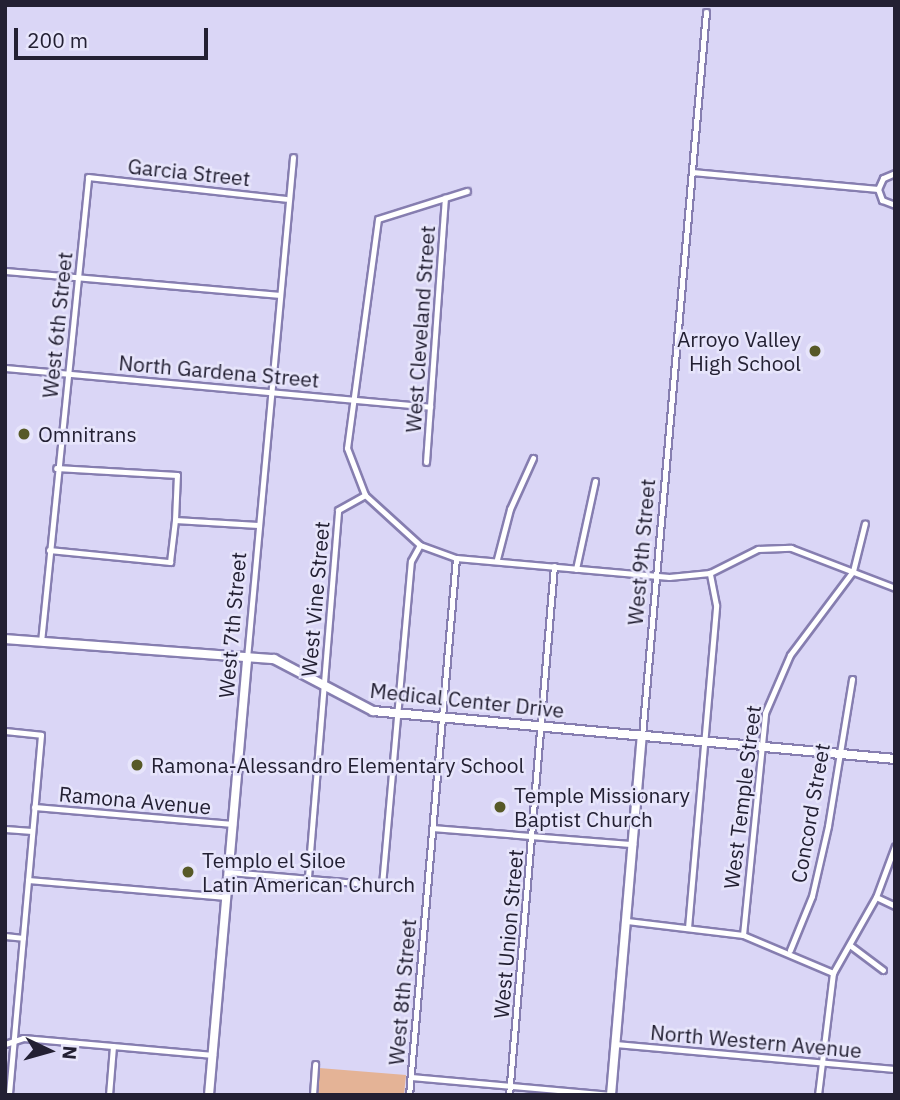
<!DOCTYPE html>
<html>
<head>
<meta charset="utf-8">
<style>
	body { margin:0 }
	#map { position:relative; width:900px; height:1100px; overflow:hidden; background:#dad6f6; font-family:"IBM Plex Sans",sans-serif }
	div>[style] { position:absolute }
	.green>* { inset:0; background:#e4b396 }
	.roads { filter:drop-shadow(2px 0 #867eb0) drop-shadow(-2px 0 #867eb0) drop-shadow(0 2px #867eb0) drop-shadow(0 -2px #867eb0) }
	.street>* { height:5px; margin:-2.5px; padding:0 2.5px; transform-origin:2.5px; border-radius:2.5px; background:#fff }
	.secondary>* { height:8px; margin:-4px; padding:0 4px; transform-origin:4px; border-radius:4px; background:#fff }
	.dots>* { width:19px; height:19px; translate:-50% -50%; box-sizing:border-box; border:4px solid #e7e5fb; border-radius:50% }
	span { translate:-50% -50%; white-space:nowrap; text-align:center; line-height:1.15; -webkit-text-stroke:5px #e7e5fb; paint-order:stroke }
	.street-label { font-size:21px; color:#232033 }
	.poi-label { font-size:21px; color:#232033 }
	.right { translate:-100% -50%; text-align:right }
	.left { translate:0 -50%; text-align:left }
	.frame { position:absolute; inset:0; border:7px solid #232033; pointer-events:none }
	.north { position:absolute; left:14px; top:1016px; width:70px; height:70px; -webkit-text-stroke:5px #e7e5fb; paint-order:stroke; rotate:95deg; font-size:19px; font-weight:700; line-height:28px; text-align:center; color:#232033 }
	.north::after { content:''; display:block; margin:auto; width:24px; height:32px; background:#232033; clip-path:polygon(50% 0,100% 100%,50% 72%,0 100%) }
	.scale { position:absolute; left:14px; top:28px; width:194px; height:32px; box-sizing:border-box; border:4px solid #232033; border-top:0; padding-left:9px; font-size:21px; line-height:24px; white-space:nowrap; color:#232033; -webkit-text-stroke:5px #e7e5fb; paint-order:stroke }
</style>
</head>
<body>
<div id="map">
	<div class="green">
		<i style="clip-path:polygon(319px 1068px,406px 1075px,404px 1095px,316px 1095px)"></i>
	</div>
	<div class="roads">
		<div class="street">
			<i style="left:692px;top:172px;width:187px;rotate:5.2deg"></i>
			<i style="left:895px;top:173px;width:13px;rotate:157deg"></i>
			<i style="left:883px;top:178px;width:12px;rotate:114deg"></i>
			<i style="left:878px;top:189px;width:12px;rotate:70deg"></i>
			<i style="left:882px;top:200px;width:14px;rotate:21deg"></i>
			<i style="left:467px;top:191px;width:93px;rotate:162.5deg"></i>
			<i style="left:378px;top:219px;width:231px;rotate:97.7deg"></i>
			<i style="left:347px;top:448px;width:50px;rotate:69deg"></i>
			<i style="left:365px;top:495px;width:74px;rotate:42.3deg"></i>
			<i style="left:420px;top:545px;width:38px;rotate:20deg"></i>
			<i style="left:456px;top:558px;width:214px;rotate:5.1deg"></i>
			<i style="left:669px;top:577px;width:41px;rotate:-5.6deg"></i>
			<i style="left:710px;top:573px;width:54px;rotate:-26.6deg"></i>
			<i style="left:758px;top:549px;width:33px;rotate:-2deg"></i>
			<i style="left:791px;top:548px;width:111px;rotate:21deg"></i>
			<i style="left:5px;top:271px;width:274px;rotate:5deg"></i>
			<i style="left:5px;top:368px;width:427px;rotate:5.2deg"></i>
			<i style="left:426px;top:462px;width:265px;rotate:-85.9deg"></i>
			<i style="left:175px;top:520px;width:83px;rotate:3.4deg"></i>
			<i style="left:49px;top:550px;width:122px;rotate:5.7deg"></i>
			<i style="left:170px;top:562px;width:42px;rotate:-83.2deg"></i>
			<i style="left:175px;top:520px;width:45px;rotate:-87.5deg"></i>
			<i style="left:177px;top:475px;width:121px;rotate:-176.7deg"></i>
			<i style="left:497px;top:559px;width:52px;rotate:-75.4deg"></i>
			<i style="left:510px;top:509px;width:56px;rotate:-65.7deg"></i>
			<i style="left:576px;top:569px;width:90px;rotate:-77.8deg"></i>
			<i style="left:41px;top:642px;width:467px;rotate:-84.2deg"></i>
			<i style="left:88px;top:177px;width:199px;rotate:6.3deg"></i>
			<i style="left:247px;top:658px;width:503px;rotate:-84.75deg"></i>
			<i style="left:5px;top:731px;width:36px;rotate:6deg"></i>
			<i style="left:41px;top:735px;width:361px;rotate:95.1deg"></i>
			<i style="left:642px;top:736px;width:727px;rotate:-84.95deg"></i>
			<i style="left:34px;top:807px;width:200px;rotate:4.9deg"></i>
			<i style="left:432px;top:828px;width:202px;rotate:4.6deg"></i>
			<i style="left:5px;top:829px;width:27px;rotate:4deg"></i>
			<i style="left:229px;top:872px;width:154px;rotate:4.9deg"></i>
			<i style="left:382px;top:885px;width:325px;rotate:-84.9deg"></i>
			<i style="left:411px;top:561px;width:18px;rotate:-61deg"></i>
			<i style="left:308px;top:877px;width:368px;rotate:-85.3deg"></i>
			<i style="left:338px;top:510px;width:31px;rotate:-29deg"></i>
			<i style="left:28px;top:880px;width:199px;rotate:4.9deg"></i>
			<i style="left:876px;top:897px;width:21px;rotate:25deg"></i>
			<i style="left:627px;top:921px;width:117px;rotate:6.9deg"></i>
			<i style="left:743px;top:935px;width:98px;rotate:22.9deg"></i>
			<i style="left:688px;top:928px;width:324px;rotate:-85deg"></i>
			<i style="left:716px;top:605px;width:33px;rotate:-101deg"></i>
			<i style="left:743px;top:935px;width:223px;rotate:-84.3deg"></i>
			<i style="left:765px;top:713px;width:63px;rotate:-66.7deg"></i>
			<i style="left:790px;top:655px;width:105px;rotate:-53.1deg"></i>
			<i style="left:853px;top:571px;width:49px;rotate:-76deg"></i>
			<i style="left:5px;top:936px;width:18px;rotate:6deg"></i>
			<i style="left:851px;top:946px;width:40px;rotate:37deg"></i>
			<i style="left:790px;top:950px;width:58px;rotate:-67.8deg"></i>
			<i style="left:812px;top:896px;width:72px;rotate:-77.1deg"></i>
			<i style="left:828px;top:826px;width:149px;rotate:-80.7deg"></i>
			<i style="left:5px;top:1044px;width:19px;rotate:-18deg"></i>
			<i style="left:23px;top:1038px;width:191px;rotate:5.1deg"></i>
			<i style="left:615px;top:1044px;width:281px;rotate:5.1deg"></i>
			<i style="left:411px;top:1077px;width:201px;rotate:5.1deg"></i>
			<i style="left:109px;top:1095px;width:49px;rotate:-85.3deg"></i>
			<i style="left:313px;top:1095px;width:31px;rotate:-86deg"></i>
			<i style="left:409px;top:1095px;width:539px;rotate:-85deg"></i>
			<i style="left:509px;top:1095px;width:531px;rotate:-85.14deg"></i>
			<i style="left:818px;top:1095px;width:123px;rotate:-83deg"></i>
			<i style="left:833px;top:973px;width:87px;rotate:-60.5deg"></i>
			<i style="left:876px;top:897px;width:54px;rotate:-69.6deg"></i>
		</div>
		<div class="secondary">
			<i style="left:5px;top:639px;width:270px;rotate:4.3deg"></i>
			<i style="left:274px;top:659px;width:112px;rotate:27.7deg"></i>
			<i style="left:373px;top:711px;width:524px;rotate:5.25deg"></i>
			<i style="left:209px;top:1095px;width:439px;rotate:-85deg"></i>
			<i style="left:611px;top:1095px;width:360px;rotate:-85.1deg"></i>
		</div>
	</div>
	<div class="dots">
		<i style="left:815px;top:351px;background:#575927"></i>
		<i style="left:24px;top:434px;background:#575927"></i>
		<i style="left:137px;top:765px;background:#575927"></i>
		<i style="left:500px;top:807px;background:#575927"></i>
		<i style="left:188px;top:872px;background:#575927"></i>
	</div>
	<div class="street-label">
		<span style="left:189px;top:172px;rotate:6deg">Garcia Street</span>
		<span style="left:57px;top:325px;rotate:-84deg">West 6th Street</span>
		<span style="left:420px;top:329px;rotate:-86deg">West Cleveland Street</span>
		<span style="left:219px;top:371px;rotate:5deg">North Gardena Street</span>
		<span style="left:641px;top:552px;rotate:-85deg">West 9th Street</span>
		<span style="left:315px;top:599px;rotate:-85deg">West Vine Street</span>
		<span style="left:232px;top:625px;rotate:-85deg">West 7th Street</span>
		<span style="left:467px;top:700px;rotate:6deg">Medical Center Drive</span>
		<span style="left:742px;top:797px;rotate:-83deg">West Temple Street</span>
		<span style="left:135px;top:800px;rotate:5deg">Ramona Avenue</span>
		<span style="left:810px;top:813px;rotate:-80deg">Concord Street</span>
		<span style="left:508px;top:934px;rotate:-85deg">West Union Street</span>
		<span style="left:402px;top:992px;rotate:-85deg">West 8th Street</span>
		<span style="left:756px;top:1041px;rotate:5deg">North Western Avenue</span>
	</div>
	<div class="poi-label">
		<span class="right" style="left:801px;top:351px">Arroyo Valley<br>High School</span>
		<span class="left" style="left:38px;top:434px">Omnitrans</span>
		<span class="left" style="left:151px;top:765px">Ramona-Alessandro Elementary School</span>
		<span class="left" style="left:514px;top:807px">Temple Missionary<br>Baptist Church</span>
		<span class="left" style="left:202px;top:872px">Templo el Siloe<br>Latin American Church</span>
	</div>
	<div class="frame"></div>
	<div class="north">N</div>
	<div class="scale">200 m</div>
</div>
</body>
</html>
